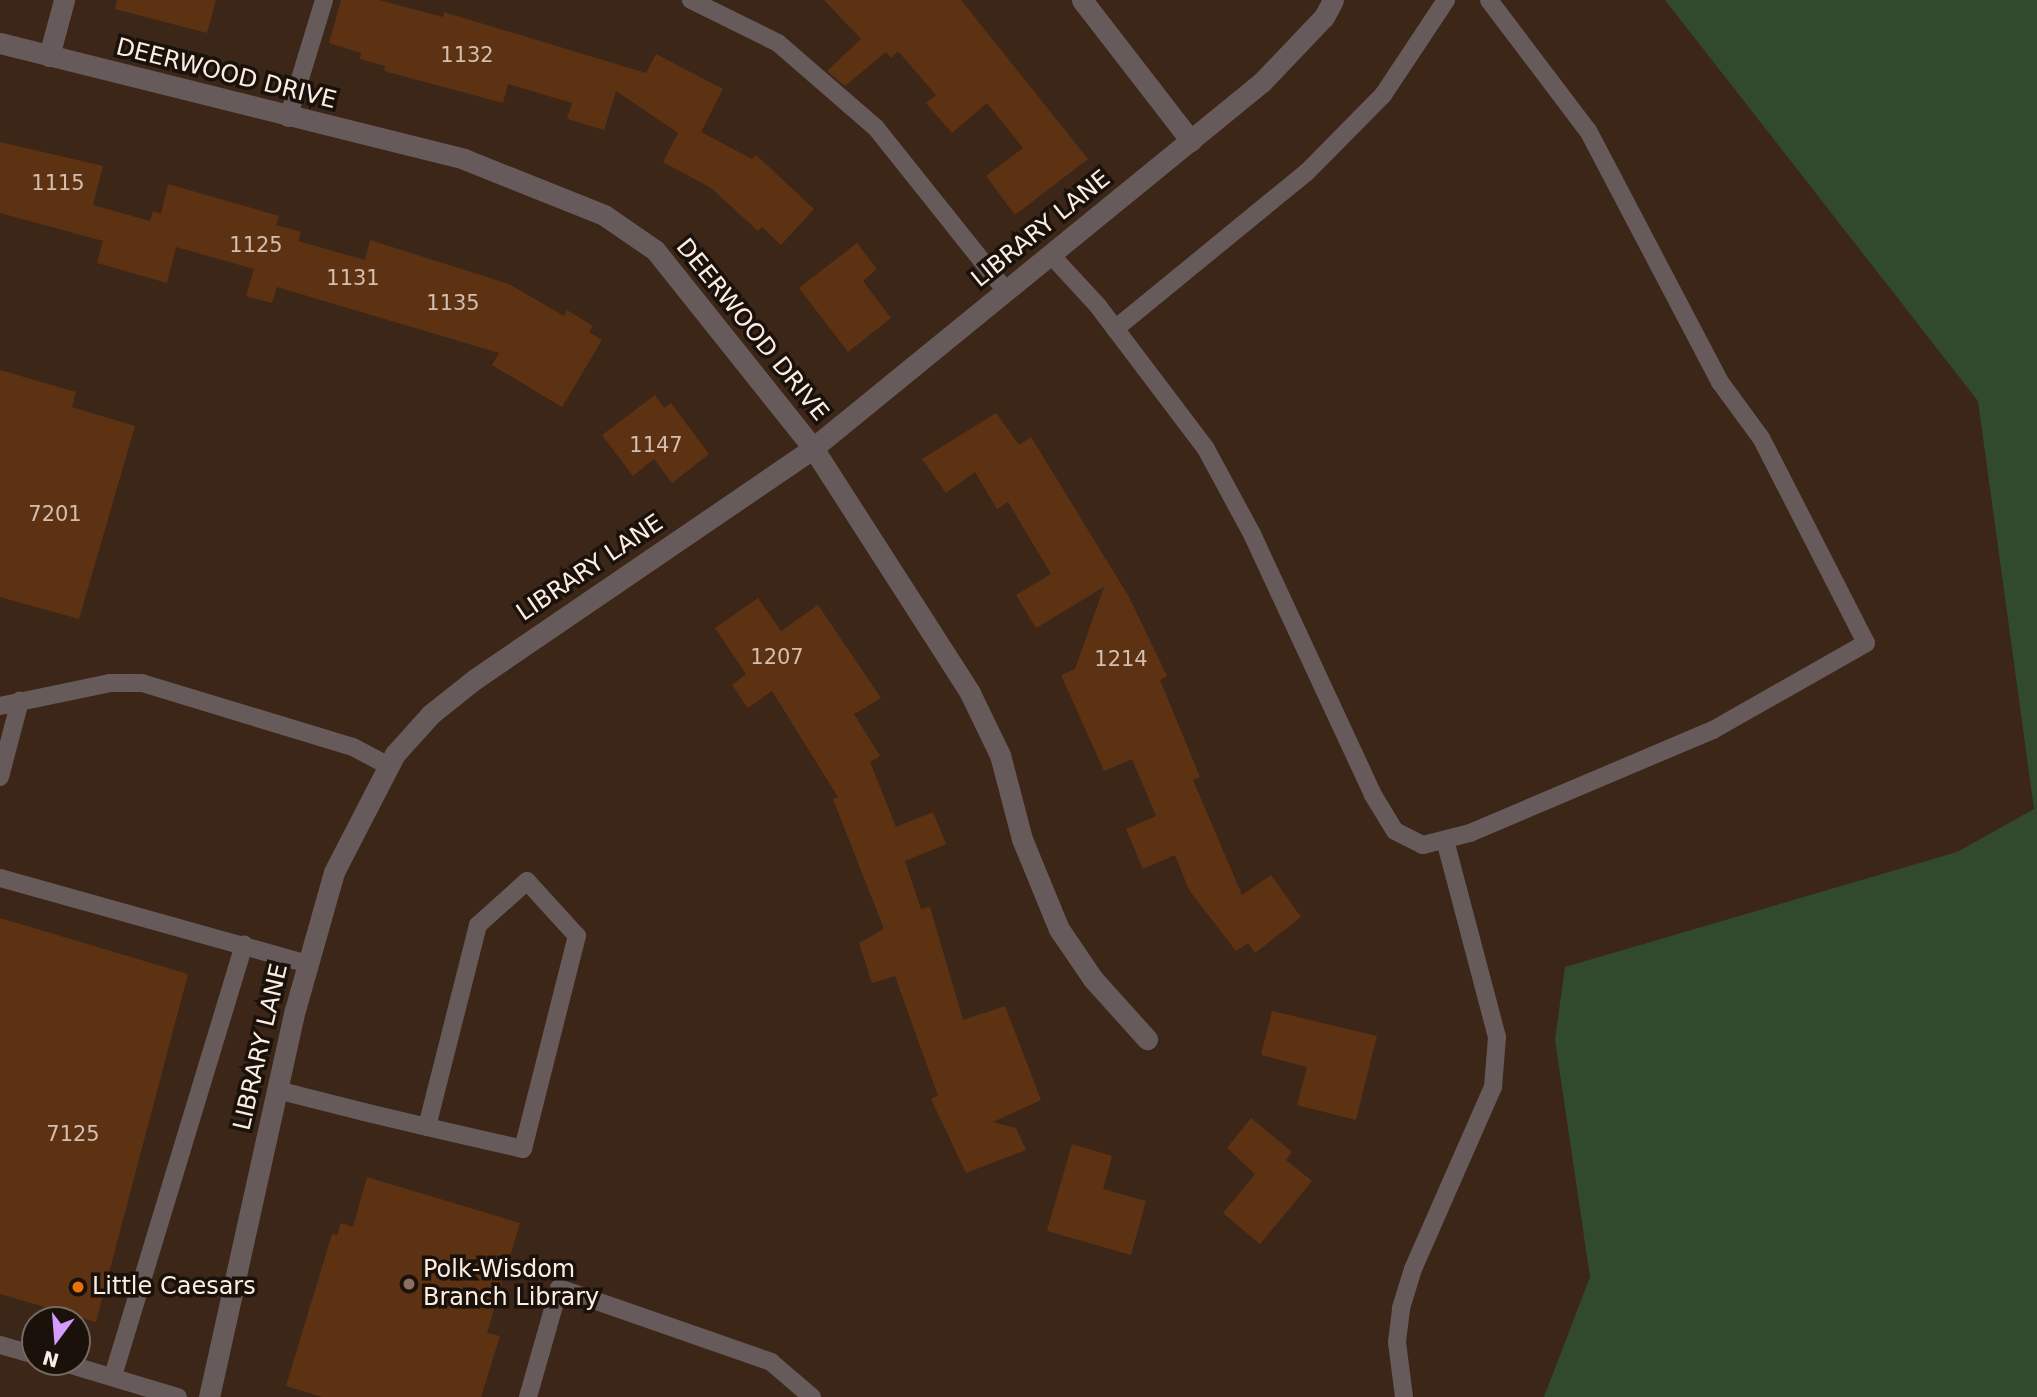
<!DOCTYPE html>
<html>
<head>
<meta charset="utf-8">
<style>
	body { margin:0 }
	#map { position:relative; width:2037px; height:1397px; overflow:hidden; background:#3b2618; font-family:"DejaVu Sans",sans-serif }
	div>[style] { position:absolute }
	.green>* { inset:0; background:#314a2e }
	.building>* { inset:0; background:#5d3213 }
	.service>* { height:18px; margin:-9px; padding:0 9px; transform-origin:9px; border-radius:9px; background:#675a5a }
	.minor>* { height:21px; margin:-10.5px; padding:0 10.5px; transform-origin:10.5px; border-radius:10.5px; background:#675a5a }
	.dots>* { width:19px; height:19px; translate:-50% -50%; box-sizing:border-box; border:4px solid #1b110b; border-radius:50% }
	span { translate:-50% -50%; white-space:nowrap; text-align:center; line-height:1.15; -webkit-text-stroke:7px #1b110b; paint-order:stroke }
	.number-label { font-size:21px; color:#d4beb0 }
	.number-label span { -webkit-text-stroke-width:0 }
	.street-label { font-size:24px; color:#fbede4 }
	.poi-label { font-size:24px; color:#fbede4 }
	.left { translate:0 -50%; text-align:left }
	.north { position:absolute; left:21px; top:1306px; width:70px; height:70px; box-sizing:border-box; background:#1b110b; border:2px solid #756962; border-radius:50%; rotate:196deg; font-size:19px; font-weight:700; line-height:28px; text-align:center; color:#fbede4 }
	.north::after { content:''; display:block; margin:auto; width:24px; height:32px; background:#d49cfb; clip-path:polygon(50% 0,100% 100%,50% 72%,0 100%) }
</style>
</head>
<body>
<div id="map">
	<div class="green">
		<i style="clip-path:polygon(1665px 0,2037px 0,2037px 1397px,1544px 1397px,1590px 1277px,1555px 1040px,1565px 967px,1957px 852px,2034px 809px,1978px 401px)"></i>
	</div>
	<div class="building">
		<i style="clip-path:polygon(117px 0,216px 0,207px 33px,115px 9px)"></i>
		<i style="clip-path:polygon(341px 0,379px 0,443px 17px,444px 12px,646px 73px,656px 54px,723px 89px,701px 132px,752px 159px,756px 155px,814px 209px,781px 245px,762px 227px,758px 231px,711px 188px,663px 162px,678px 133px,616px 91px,604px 130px,567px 119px,572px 103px,508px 84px,503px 103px,384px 71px,385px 66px,360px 59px,361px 53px,329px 43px)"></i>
		<i style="clip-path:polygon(824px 0,961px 0,1088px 159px,1015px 215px,986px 176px,1023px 148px,987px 103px,952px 133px,926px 103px,936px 95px,898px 51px,891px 58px,886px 52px,845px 86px,827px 71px,861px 39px)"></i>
		<i style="clip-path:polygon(0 142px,103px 166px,93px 205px,150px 221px,153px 211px,161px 214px,168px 184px,279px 216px,276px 225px,301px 232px,298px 241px,365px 260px,370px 240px,509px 284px,564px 316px,567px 310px,593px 326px,589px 332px,602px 340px,562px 407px,492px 365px,499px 353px,277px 287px,272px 303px,246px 296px,254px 269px,176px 247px,167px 283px,97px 263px,103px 241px,0 213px)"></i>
		<i style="clip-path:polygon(857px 243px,877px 269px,863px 281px,891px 318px,848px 352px,799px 288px)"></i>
		<i style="clip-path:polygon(0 370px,76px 392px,72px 407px,135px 426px,79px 619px,0 597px)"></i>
		<i style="clip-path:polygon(655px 395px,664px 408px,671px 403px,709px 454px,672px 483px,654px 459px,633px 476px,602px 435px)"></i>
		<i style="clip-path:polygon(996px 413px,1019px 445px,1031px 437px,1129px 597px,1167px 676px,1160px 680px,1200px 777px,1193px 780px,1242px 895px,1271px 875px,1301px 917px,1255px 953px,1248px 943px,1236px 951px,1189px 890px,1175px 855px,1143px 869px,1126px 829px,1156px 816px,1132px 759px,1104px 771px,1061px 675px,1075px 669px,1104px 587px,1036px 628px,1016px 595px,1051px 574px,1008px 502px,997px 509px,975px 472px,946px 493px,922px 459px)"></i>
		<i style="clip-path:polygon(758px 598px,781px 631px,818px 605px,881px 698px,854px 714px,880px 756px,870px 762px,896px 827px,933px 812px,946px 844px,905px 861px,921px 909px,930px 907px,963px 1020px,1005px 1006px,1041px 1100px,993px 1122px,1016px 1128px,1026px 1150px,966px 1173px,931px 1099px,938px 1096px,895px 976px,872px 983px,859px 943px,884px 929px,833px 799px,838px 797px,772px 691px,748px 708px,732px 685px,746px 674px,715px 628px)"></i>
		<i style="clip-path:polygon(0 918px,188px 974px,96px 1322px,0 1294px)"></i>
		<i style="clip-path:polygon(1272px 1011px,1377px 1036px,1356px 1120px,1297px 1105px,1307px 1067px,1261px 1055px)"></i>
		<i style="clip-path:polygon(1251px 1118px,1292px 1152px,1286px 1160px,1312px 1181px,1260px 1244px,1223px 1213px,1255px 1174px,1227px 1148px)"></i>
		<i style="clip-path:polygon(1072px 1144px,1112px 1156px,1103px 1189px,1146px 1201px,1131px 1255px,1047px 1231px)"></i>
		<i style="clip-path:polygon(367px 1177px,520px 1223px,487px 1333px,500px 1336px,481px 1397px,322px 1397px,286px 1386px,332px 1234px,337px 1235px,341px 1223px,353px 1227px)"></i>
	</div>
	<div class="service">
		<i style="left:691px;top:0;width:97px;rotate:26.3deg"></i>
		<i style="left:778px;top:43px;width:130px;rotate:40.9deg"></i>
		<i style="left:876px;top:128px;width:208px;rotate:51.4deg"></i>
		<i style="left:288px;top:118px;width:123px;rotate:-73deg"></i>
		<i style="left:1051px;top:255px;width:69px;rotate:47.3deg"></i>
		<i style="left:1098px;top:306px;width:179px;rotate:52.9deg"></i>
		<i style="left:1206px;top:449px;width:97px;rotate:61.6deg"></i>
		<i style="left:1252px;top:534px;width:288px;rotate:65.1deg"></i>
		<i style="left:1373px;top:795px;width:42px;rotate:58.6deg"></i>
		<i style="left:1395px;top:831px;width:31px;rotate:27deg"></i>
		<i style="left:1423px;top:845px;width:49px;rotate:-14.3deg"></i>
		<i style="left:1470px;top:833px;width:264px;rotate:-23deg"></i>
		<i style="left:1713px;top:730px;width:176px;rotate:-29.6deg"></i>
		<i style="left:1866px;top:643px;width:230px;rotate:-117.1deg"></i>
		<i style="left:1761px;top:438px;width:69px;rotate:-126.2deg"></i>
		<i style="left:1720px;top:382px;width:284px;rotate:-117.7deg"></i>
		<i style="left:1588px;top:131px;width:164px;rotate:-127.1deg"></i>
		<i style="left:1115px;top:329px;width:248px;rotate:-39.3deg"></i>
		<i style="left:1307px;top:172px;width:108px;rotate:-45.4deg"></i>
		<i style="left:1383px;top:95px;width:114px;rotate:-56.4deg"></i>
		<i style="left:0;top:706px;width:112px;rotate:-11.8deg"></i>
		<i style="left:110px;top:683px;width:32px"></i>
		<i style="left:142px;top:683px;width:220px;rotate:16.9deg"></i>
		<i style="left:353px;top:747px;width:40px;rotate:28deg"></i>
		<i style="left:0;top:777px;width:79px;rotate:-75.3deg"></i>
		<i style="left:0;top:878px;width:320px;rotate:15.6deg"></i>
		<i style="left:277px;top:1090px;width:90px;rotate:14.2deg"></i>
		<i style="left:364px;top:1112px;width:65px;rotate:13.4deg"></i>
		<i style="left:427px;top:1127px;width:98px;rotate:12.9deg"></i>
		<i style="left:523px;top:1149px;width:220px;rotate:-75.8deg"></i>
		<i style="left:577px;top:936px;width:74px;rotate:-132.3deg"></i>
		<i style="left:527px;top:881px;width:66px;rotate:138.1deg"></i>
		<i style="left:478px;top:925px;width:208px;rotate:104.2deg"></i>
		<i style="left:0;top:1345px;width:36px;rotate:16deg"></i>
		<i style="left:61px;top:1362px;width:122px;rotate:16.7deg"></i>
		<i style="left:113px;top:1376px;width:451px;rotate:-73.1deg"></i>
		<i style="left:528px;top:1397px;width:113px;rotate:-74.1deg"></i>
		<i style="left:559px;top:1288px;width:225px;rotate:19.2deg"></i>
		<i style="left:771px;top:1362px;width:54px;rotate:40.5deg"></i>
		<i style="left:1404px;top:1397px;width:55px;rotate:-97.3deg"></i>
		<i style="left:1397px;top:1342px;width:34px;rotate:-83deg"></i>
		<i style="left:1401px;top:1308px;width:41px;rotate:-72.9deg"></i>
		<i style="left:1413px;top:1269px;width:199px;rotate:-66.3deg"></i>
		<i style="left:1493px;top:1087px;width:50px;rotate:-85.4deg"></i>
		<i style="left:1497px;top:1037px;width:204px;rotate:-104.8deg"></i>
	</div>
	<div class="minor">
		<i style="left:1082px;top:0;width:178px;rotate:52.3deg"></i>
		<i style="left:0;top:43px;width:478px;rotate:14deg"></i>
		<i style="left:464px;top:159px;width:151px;rotate:21.8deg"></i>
		<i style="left:604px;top:215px;width:62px;rotate:34.5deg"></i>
		<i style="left:655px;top:250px;width:253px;rotate:51.4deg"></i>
		<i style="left:813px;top:448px;width:291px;rotate:57.3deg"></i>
		<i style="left:970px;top:693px;width:69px;rotate:64.2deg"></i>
		<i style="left:1000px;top:755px;width:87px;rotate:75.3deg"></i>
		<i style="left:1022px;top:839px;width:97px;rotate:67.7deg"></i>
		<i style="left:1059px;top:929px;width:60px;rotate:55.8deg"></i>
		<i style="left:1093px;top:979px;width:81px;rotate:48deg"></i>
		<i style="left:49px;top:56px;width:58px;rotate:-75deg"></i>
		<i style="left:209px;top:1397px;width:396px;rotate:-77.5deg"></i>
		<i style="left:295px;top:1010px;width:143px;rotate:-74.2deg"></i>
		<i style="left:334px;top:872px;width:133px;rotate:-62.7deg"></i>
		<i style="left:395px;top:754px;width:54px;rotate:-48deg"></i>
		<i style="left:431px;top:714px;width:56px;rotate:-38.5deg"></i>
		<i style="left:475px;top:679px;width:409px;rotate:-34.3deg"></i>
		<i style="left:813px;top:448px;width:579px;rotate:-39.19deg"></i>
		<i style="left:1262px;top:82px;width:90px;rotate:-46.4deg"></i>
		<i style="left:1324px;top:17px;width:19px;rotate:-62deg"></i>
	</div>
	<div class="dots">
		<i style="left:409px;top:1284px;background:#8d6e63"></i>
		<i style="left:78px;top:1287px;background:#e8710a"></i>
	</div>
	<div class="number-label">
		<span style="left:467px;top:55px">1132</span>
		<span style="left:58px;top:183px">1115</span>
		<span style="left:256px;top:245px">1125</span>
		<span style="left:353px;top:278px">1131</span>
		<span style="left:453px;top:303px">1135</span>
		<span style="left:656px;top:445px">1147</span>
		<span style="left:55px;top:514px">7201</span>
		<span style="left:777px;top:657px">1207</span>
		<span style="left:1121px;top:659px">1214</span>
		<span style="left:73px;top:1134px">7125</span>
	</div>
	<div class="street-label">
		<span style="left:226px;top:74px;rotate:14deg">DEERWOOD DRIVE</span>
		<span style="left:1041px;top:229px;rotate:-39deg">LIBRARY LANE</span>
		<span style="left:752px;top:330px;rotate:51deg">DEERWOOD DRIVE</span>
		<span style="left:590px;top:568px;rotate:-34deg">LIBRARY LANE</span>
		<span style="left:261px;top:1047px;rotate:-77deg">LIBRARY LANE</span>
	</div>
	<div class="poi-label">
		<span class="left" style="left:423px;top:1284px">Polk-Wisdom<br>Branch Library</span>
		<span class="left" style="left:92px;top:1287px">Little Caesars</span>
	</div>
	<div class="north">N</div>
</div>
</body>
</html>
